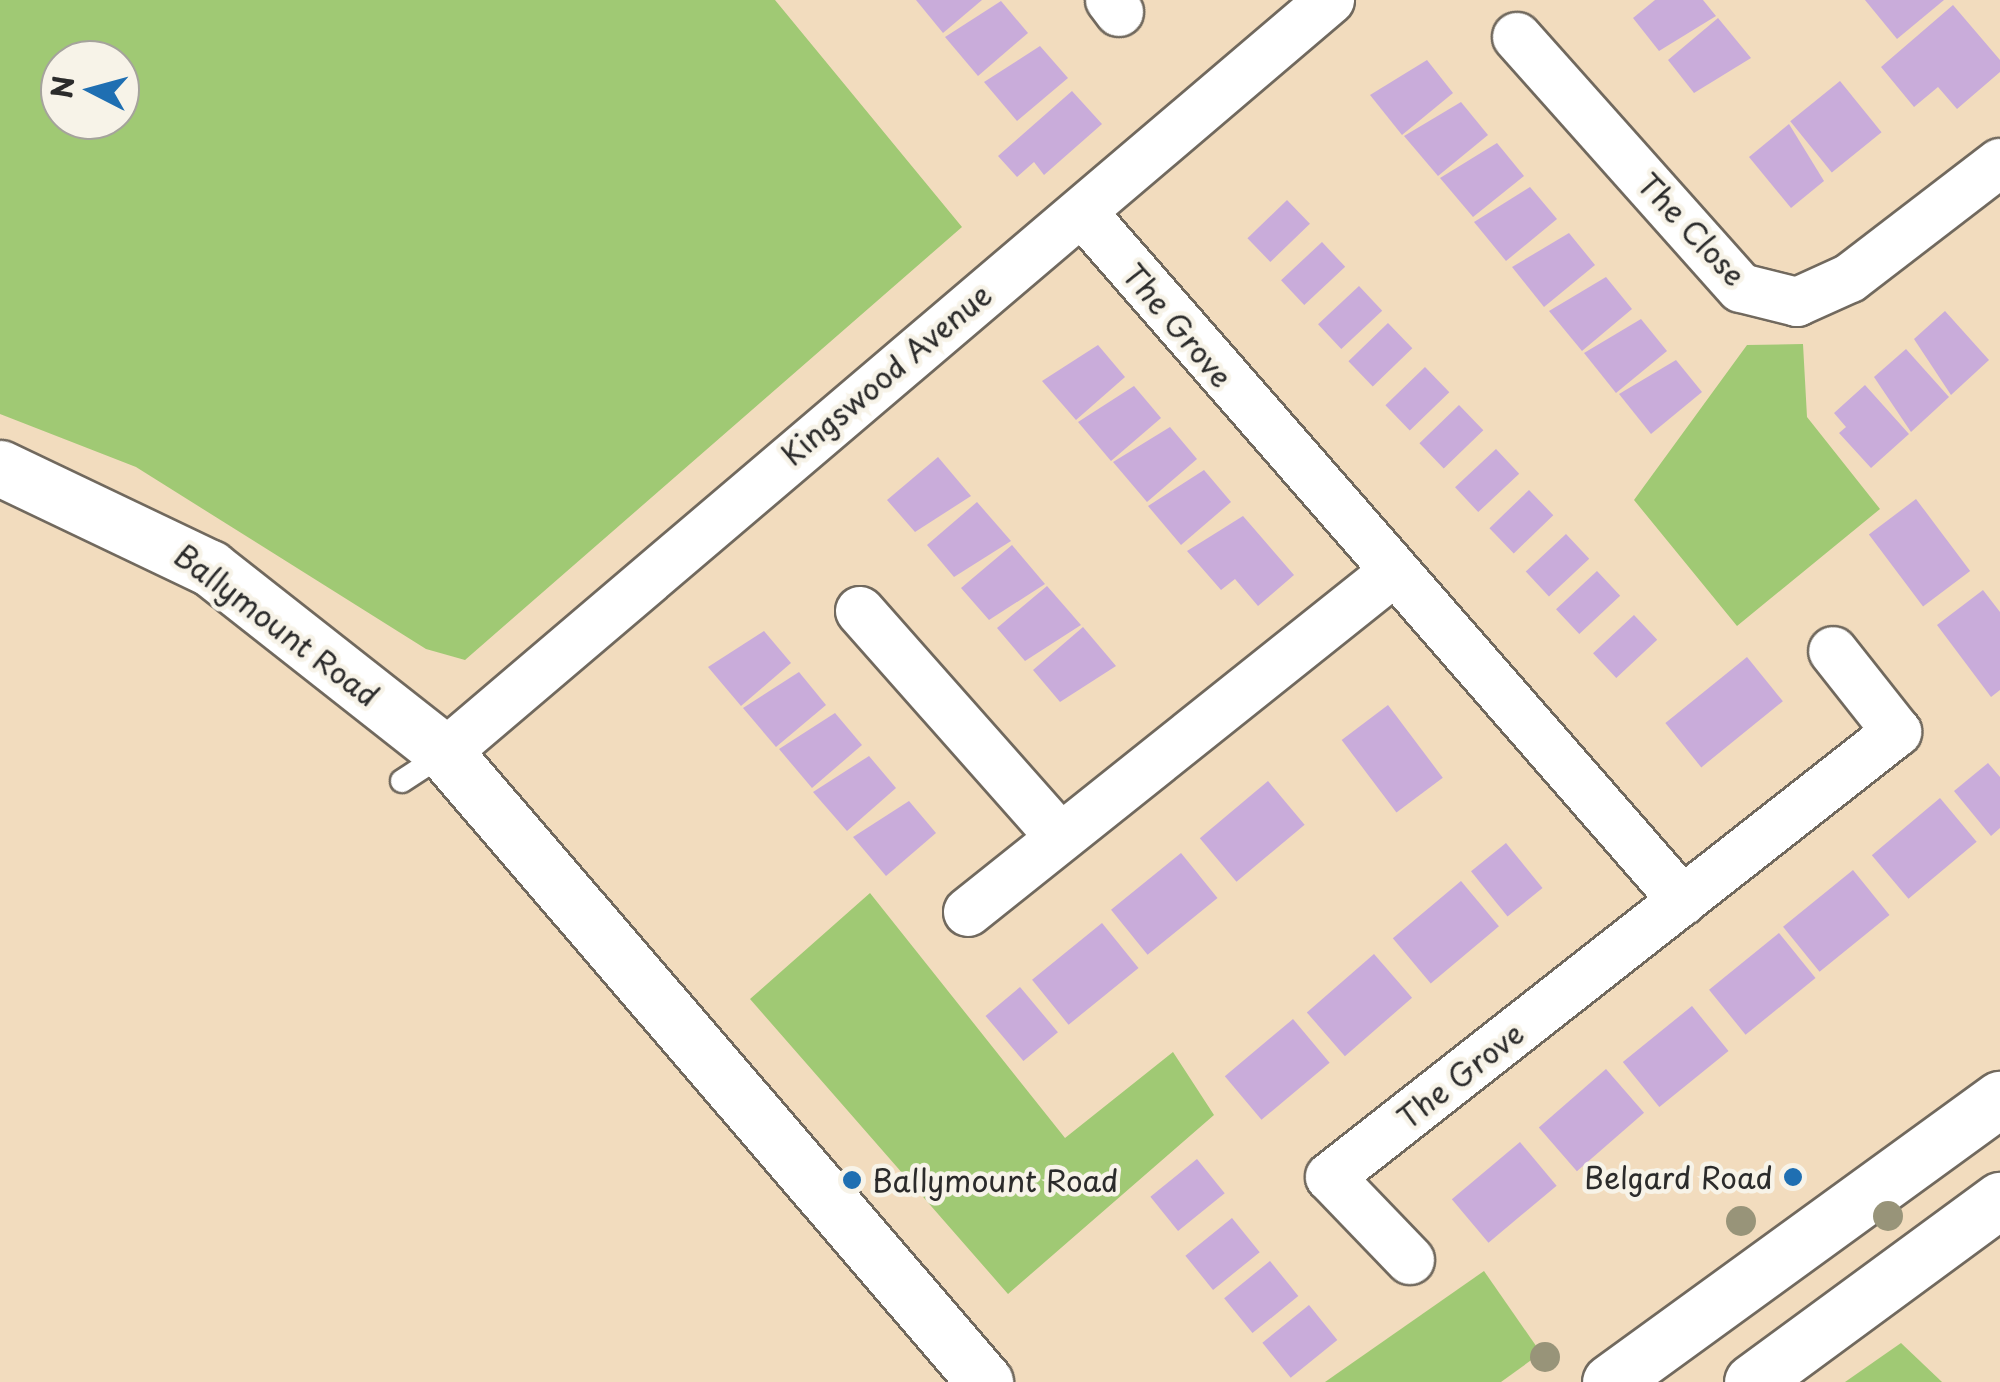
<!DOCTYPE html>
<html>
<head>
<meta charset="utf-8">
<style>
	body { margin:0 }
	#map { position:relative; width:2000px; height:1382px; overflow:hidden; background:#f2dcbe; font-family:"Playpen Sans",sans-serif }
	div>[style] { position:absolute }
	.green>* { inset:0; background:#a0c974 }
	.building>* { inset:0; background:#c9acda; transform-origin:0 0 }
	.roads { filter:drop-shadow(2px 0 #71695e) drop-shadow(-2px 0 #71695e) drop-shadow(0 2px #71695e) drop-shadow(0 -2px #71695e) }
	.service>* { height:22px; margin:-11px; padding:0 11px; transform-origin:11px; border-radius:11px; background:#fff }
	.minor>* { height:48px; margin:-24px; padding:0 24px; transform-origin:24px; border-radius:24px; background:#fff }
	.tertiary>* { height:55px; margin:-27.5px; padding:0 27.5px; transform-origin:27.5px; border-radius:27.5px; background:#fff }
	.secondary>* { height:55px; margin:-27.5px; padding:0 27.5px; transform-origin:27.5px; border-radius:27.5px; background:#fff }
	.trees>* { width:30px; height:30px; margin:-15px; border-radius:50%; background:#989479 }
	.dots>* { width:28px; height:28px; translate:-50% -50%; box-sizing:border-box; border:5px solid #f7f3e8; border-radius:50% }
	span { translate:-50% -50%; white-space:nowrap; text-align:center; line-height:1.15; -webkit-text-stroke:9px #f7f3e8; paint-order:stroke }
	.street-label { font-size:30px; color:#2b2b2b }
	.poi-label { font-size:30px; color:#2b2b2b }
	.right { translate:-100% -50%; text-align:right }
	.left { translate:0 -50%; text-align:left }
	.north { position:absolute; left:40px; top:40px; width:100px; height:100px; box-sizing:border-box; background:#f7f3e8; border:2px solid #a5a39c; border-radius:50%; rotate:276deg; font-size:28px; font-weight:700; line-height:40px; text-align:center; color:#2b2b2b }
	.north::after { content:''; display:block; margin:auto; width:35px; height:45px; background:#1f6fb2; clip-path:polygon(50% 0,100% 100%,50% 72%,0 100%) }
</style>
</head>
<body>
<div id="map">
	<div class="green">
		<i style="clip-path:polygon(evenodd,0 0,775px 0,962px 227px,465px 660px,426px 649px,136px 467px,0 414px,0 0,60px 60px,120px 60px,120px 120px,60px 120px,60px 60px)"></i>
		<i style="clip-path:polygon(1803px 344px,1807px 417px,1880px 509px,1737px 626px,1634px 500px,1747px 345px)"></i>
		<i style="clip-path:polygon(870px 893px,1065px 1138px,1173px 1052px,1214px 1115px,1008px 1294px,750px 999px)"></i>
		<i style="clip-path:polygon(1484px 1271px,1541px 1353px,1501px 1382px,1325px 1382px)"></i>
		<i style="clip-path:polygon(1901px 1343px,1942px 1382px,1845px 1382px)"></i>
	</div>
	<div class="building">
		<i style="clip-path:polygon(916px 0,982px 0,943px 33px)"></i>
		<i style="clip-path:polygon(1655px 0,1703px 0,1716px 16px,1659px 51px,1633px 18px)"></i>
		<i style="clip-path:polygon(1865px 0,1944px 0,1897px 39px)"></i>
		<i style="clip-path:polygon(1001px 1px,1028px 33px,978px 76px,945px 37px)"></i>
		<i style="clip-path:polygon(1953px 5px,2000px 60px,2000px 72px,1957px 109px,1938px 87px,1914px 107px,1881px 67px)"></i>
		<i style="clip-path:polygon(1718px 18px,1751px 58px,1694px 93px,1668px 60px)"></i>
		<i style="clip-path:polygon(1040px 46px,1068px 78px,1017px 121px,984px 82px)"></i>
		<i style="clip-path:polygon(1427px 60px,1453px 93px,1402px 135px,1370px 95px)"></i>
		<i style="left:1840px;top:81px;width:66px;height:64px;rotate:51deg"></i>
		<i style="clip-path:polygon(1072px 91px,1102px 124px,1044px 175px,1034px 162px,1017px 177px,998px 156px)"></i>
		<i style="clip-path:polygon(1461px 102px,1488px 135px,1438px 176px,1404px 136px)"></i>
		<i style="clip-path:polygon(1789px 124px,1824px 181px,1791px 208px,1749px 157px)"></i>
		<i style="clip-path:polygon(1497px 143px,1524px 176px,1473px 217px,1440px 178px)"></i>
		<i style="clip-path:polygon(1530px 187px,1557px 219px,1506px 261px,1474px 222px)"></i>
		<i style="left:1287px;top:200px;width:33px;height:55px;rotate:46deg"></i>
		<i style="clip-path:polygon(1569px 233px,1595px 265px,1544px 307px,1512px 267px)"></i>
		<i style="left:1322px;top:242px;width:34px;height:56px;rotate:47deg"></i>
		<i style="clip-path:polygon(1606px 277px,1632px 309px,1582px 351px,1549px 311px)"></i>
		<i style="left:1359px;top:286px;width:34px;height:56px;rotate:47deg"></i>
		<i style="clip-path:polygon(1945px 311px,1989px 360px,1951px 395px,1914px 339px)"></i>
		<i style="clip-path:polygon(1641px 319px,1667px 351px,1616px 393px,1584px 353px)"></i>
		<i style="left:1388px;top:323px;width:35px;height:55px;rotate:46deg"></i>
		<i style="clip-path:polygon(1098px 345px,1125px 377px,1076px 420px,1042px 381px)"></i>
		<i style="clip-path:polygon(1906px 349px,1949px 397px,1911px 432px,1874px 377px)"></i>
		<i style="clip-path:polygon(1676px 360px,1702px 392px,1651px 434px,1619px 394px)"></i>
		<i style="left:1425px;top:367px;width:35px;height:55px;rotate:46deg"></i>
		<i style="clip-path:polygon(1865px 385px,1909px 434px,1871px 468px,1839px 433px,1846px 427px,1834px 413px)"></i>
		<i style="clip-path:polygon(1134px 386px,1161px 418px,1111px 461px,1078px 422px)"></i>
		<i style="left:1459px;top:405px;width:35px;height:55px;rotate:46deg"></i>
		<i style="clip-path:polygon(1170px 427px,1197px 459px,1147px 502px,1113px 462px)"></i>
		<i style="left:1496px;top:449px;width:34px;height:56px;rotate:47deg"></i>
		<i style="clip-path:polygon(938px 457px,971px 496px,915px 532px,887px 500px)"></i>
		<i style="clip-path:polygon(1204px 470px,1231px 502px,1181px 545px,1148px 506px)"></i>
		<i style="left:1529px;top:490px;width:35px;height:55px;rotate:46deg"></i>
		<i style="left:1916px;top:499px;width:90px;height:59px;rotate:53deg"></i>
		<i style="clip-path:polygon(977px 502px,1011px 541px,954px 577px,927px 545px)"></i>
		<i style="clip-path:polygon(1243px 516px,1294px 575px,1258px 606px,1235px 579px,1221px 590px,1187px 551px)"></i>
		<i style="left:1566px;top:534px;width:34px;height:55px;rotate:47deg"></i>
		<i style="clip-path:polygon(1012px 545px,1045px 584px,989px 620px,961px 588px)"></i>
		<i style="left:1597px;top:571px;width:34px;height:56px;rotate:47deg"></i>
		<i style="clip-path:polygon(1047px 586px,1081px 625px,1025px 661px,997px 628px)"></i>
		<i style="clip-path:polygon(1983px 590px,2000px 612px,2000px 690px,1991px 697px,1937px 625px)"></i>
		<i style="left:1634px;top:615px;width:34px;height:56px;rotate:47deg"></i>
		<i style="clip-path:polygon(1083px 627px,1116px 666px,1060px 702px,1033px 670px)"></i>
		<i style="clip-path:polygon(764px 631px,791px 663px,741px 706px,708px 667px)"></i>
		<i style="left:1747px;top:657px;width:57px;height:105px;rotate:51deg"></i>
		<i style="clip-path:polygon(799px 672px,826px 705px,776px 747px,743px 708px)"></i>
		<i style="left:1388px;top:705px;width:91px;height:58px;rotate:53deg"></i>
		<i style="clip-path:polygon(835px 713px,862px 745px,812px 788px,779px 749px)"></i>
		<i style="clip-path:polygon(869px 756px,896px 788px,847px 831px,813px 792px)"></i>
		<i style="clip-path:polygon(1988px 763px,2000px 777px,2000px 828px,1991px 836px,1954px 791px)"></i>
		<i style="left:1268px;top:781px;width:57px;height:89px;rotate:50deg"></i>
		<i style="left:1940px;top:798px;width:57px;height:89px;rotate:50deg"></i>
		<i style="clip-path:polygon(909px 801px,936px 833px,886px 876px,853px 837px)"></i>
		<i style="left:1506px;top:843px;width:58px;height:45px;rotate:51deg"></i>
		<i style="left:1181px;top:853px;width:58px;height:90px;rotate:51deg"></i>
		<i style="left:1853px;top:870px;width:58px;height:90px;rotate:51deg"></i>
		<i style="left:1461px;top:881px;width:59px;height:89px;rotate:50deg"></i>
		<i style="left:1102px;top:923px;width:58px;height:90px;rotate:51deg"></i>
		<i style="left:1779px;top:933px;width:58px;height:90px;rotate:51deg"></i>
		<i style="left:1374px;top:954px;width:58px;height:89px;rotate:49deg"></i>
		<i style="left:1020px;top:987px;width:59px;height:45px;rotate:50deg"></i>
		<i style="left:1692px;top:1006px;width:58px;height:89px;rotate:51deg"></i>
		<i style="left:1293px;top:1019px;width:57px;height:89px;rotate:50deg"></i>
		<i style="left:1606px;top:1069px;width:58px;height:89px;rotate:49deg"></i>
		<i style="left:1520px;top:1142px;width:57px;height:89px;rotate:50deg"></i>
		<i style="left:1197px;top:1159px;width:44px;height:60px;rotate:51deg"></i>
		<i style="left:1232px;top:1218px;width:44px;height:60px;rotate:51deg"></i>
		<i style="left:1270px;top:1261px;width:45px;height:59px;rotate:51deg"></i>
		<i style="left:1309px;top:1305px;width:45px;height:60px;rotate:51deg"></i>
	</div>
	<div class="roads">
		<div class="service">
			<i style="left:402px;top:781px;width:51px;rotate:-33.1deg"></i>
		</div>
		<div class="minor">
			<i style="left:1110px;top:0;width:15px;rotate:53deg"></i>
			<i style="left:1517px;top:37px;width:336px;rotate:48.3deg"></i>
			<i style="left:1741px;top:288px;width:58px;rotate:14deg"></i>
			<i style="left:1797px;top:302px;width:58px;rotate:-24.4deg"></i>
			<i style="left:1850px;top:278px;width:189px;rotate:-37.5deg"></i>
			<i style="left:1082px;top:212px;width:914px;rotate:48.9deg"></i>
			<i style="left:860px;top:611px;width:298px;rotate:48.5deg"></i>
			<i style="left:445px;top:753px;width:1162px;rotate:-40.39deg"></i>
			<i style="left:968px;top:912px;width:540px;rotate:-38.61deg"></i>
			<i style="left:1410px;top:1260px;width:115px;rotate:-133.9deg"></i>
			<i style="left:1330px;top:1177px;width:721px;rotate:-38.13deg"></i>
			<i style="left:1897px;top:732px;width:103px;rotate:-128.3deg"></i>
		</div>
		<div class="tertiary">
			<i style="left:0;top:468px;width:233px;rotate:25.5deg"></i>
			<i style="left:210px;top:568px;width:299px;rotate:38.2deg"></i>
			<i style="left:445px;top:753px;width:829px;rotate:49.35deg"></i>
		</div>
		<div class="secondary">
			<i style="left:1610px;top:1382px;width:482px;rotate:-36deg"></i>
			<i style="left:1752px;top:1382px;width:308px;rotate:-36.3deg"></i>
		</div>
	</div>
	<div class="trees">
		<i style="left:1888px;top:1216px"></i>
		<i style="left:1741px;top:1221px"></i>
		<i style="left:1545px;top:1357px"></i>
	</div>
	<div class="dots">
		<i style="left:1793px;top:1177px;background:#1f6fb2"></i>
		<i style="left:852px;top:1180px;background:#1f6fb2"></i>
	</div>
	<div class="street-label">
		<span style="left:1692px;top:229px;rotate:47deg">The Close</span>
		<span style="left:1178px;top:325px;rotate:50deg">The Grove</span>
		<span style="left:886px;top:374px;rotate:-40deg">Kingswood Avenue</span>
		<span style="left:277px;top:625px;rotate:37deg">Ballymount Road</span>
		<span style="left:1460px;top:1075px;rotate:-38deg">The Grove</span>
	</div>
	<div class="poi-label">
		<span class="right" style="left:1773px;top:1177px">Belgard Road</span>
		<span class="left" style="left:872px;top:1180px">Ballymount Road</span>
	</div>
	<div class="north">N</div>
</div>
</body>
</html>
